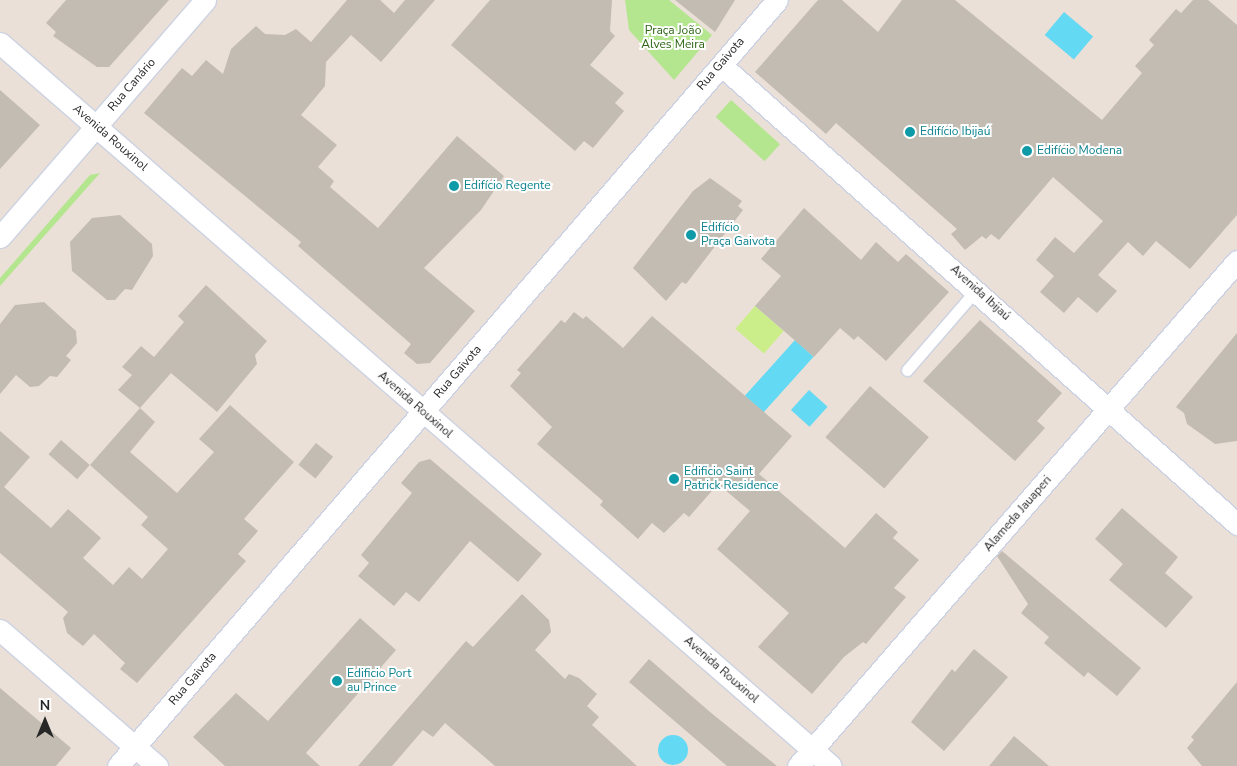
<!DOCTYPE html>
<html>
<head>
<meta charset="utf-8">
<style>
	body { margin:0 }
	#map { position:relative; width:1237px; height:766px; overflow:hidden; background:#ebe0d7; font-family:"Nunito Sans",sans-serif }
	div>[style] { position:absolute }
	.green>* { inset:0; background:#b4e58f; transform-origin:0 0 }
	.pitch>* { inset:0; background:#cbed8a; transform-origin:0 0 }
	.water>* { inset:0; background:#63d9f4; transform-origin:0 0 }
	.round { border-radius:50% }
	.building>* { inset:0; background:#c2bcb3; transform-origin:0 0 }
	.roads { filter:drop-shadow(1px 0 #ccd2e1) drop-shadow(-1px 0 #ccd2e1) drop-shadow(0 1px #ccd2e1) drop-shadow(0 -1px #ccd2e1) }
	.service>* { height:11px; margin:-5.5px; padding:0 5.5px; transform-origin:5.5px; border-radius:5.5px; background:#fff }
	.minor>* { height:21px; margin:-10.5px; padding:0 10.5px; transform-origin:10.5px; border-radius:10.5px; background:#fff }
	.dots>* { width:14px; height:14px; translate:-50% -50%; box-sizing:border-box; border:2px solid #fff; border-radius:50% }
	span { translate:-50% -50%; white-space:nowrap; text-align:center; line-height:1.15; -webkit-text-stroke:4px #fff; paint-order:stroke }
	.park-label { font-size:12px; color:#2c6515 }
	.street-label { font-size:12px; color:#272727 }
	.culture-label { font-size:12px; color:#0d838f }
	.left { translate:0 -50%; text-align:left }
	.north { position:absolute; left:20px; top:696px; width:50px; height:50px; -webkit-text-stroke:4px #fff; paint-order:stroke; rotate:0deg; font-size:14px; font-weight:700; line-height:20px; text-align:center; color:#272727 }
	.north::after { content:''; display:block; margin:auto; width:18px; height:22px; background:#272727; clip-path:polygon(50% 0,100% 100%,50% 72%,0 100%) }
</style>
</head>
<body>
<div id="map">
	<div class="green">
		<i style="clip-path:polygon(625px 0,669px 0,712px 35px,674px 80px,629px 30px)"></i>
		<i style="left:731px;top:100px;width:66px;height:23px;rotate:42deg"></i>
		<i style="clip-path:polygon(100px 173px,0 286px,0 278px,90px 175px)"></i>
	</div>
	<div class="pitch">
		<i style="left:755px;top:306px;width:38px;height:30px;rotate:41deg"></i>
	</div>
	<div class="water">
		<i style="left:1064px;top:12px;width:38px;height:30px;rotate:40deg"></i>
		<i style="left:795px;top:340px;width:25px;height:75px;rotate:42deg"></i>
		<i style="left:809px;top:390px;width:25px;height:27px;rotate:42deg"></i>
		<i class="round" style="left:658px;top:735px;width:30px;height:30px"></i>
	</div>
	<div class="building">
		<i style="clip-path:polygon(66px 0,169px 0,109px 67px,97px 67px,53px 36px,56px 32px,46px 23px)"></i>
		<i style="clip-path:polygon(347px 0,380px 0,394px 13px,405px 0,435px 0,381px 62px,351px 35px,326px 62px,325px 86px,301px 115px,337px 145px,318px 167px,334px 181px,330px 187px,378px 228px,457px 136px,504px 176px,481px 210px,424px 268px,475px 311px,430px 363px,417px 364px,404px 353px,411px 344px,298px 246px,301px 242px,144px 113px,182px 68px,192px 76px,206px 60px,223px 74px,231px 49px,256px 26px,265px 34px,285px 35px,296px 29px,311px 42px)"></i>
		<i style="clip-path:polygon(490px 0,612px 0,610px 31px,615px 36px,590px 65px,624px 93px,615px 103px,624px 111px,593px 148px,584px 141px,575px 151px,451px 45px)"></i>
		<i style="clip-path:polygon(675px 0,735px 0,715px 32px)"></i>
		<i style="clip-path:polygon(818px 0,842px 0,878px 32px,902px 0,955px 0,1102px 120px,1142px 73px,1135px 66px,1154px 45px,1149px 40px,1176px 9px,1181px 13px,1193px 0,1208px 0,1237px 25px,1237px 215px,1190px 269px,1156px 241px,1143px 256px,1128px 242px,1098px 275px,1117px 291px,1097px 313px,1078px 297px,1064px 313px,1040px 292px,1054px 276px,1036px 260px,1055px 237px,1074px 253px,1103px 221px,1053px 177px,999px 240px,991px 234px,986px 239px,982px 236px,965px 250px,951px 234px,957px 229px,836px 123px,826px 134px,755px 72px)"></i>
		<i style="clip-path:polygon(0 90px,40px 125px,0 169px)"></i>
		<i style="clip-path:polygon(710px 178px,742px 201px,738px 206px,743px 210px,686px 284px,682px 282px,666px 301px,633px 268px,693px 191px)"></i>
		<i style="clip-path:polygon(804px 208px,861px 260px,876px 242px,898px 262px,906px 254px,949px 292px,886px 361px,858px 336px,854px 340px,840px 328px,814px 357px,755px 306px,781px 276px,761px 259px)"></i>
		<i style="clip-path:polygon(120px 215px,152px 244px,153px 256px,132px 290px,125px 289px,115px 300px,107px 300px,72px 271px,70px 242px,92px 218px)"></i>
		<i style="clip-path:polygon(206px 285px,267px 341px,255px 355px,257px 364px,217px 412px,171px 373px,140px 408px,118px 390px,132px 375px,122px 367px,141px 346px,154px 357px,184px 322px,178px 316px)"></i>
		<i style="clip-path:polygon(44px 302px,76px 331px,77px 343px,66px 356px,71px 360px,57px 377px,50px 376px,39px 386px,30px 387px,16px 375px,0 394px,0 324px,15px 305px)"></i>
		<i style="clip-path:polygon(574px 312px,583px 319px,586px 316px,623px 348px,652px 316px,792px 436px,759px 474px,845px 548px,876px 513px,898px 532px,893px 538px,919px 560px,894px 588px,906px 597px,866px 644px,863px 642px,844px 657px,812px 694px,758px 647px,789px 613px,717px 549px,750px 511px,718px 484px,689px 517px,684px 513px,664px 533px,652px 523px,638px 539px,600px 505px,603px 501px,537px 444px,552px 427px,510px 386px,521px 373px,517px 370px,561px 320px,565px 323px)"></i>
		<i style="clip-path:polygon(980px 320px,1062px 393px,1037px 421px,1045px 428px,1015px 461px,923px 381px)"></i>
		<i style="clip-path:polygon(1237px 333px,1237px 441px,1215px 444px,1187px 424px,1184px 413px,1176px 407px)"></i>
		<i style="left:870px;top:386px;width:78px;height:68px;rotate:41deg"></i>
		<i style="clip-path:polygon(230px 405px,294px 462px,244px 519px,258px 531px,238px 554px,246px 561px,137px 683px,120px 669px,125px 663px,94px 634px,83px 646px,67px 633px,63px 618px,68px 612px,0 553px,0 431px,30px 457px,4px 487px,51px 528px,68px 509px,101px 538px,83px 558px,113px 585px,129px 567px,142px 579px,168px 549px,141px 525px,148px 517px,90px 465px,140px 408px,155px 422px,130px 452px,177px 493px,214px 452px,199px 439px)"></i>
		<i style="left:61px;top:440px;width:38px;height:19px;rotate:41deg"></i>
		<i style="left:316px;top:443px;width:22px;height:28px;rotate:39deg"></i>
		<i style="clip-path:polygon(430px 459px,542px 554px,518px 582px,470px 541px,419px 602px,406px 592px,394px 606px,358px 576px,369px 563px,361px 555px,412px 493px,401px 483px,419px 462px)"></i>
		<i style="clip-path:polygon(1122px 508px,1178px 557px,1165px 573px,1193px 597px,1166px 628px,1109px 580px,1123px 564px,1095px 539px)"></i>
		<i style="clip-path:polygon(1002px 551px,1141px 668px,1117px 696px,1088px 672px,1084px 677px,1044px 643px,1049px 637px,1021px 613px,1028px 604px,997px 556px)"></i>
		<i style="clip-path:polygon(522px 594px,549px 620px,551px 632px,535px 650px,565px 679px,569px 674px,579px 678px,597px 694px,587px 706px,599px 717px,592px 725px,637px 766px,495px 766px,445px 723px,433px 737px,423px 730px,392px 766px,358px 766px,466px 641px,473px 647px)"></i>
		<i style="clip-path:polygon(360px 618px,396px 650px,306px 753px,320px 766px,225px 766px,193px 737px,236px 693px,268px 721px)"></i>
		<i style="clip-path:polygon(974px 649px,1008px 677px,944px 751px,911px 722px,952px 669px,955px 672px)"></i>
		<i style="clip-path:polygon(649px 659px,710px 712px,777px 766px,727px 766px,629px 682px)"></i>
		<i style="clip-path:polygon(1237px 682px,1237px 766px,1202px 766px,1187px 748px,1194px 740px,1191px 737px)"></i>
		<i style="clip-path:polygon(0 688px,71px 748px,56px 766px,0 766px)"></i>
		<i style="clip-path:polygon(1014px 736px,1049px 766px,989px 766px)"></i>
	</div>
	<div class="roads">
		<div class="service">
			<i style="left:907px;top:370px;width:106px;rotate:-49.2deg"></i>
		</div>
		<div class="minor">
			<i style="left:0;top:43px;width:1101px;rotate:41.02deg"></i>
			<i style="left:721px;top:65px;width:691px;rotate:41.65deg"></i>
			<i style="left:0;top:237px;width:313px;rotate:-49.1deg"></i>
			<i style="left:0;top:630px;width:208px;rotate:40.9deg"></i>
			<i style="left:118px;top:766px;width:1010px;rotate:-49.29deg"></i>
			<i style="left:798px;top:766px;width:669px;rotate:-49deg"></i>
		</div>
	</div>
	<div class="dots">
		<i style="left:910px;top:132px;background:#0f9aa8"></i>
		<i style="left:1027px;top:151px;background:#0f9aa8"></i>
		<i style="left:454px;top:186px;background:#0f9aa8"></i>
		<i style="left:691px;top:235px;background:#0f9aa8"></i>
		<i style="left:674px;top:479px;background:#0f9aa8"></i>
		<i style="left:337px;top:681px;background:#0f9aa8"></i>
	</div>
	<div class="park-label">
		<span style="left:673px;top:38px">Praça João<br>Alves Meira</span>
	</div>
	<div class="street-label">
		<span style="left:721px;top:64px;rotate:-49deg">Rua Gaivota</span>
		<span style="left:132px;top:85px;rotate:-49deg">Rua Canário</span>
		<span style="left:110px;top:138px;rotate:41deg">Avenida Rouxinol</span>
		<span style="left:980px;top:293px;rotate:42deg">Avenida Ibijaú</span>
		<span style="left:458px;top:372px;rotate:-49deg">Rua Gaivota</span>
		<span style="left:415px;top:405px;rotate:41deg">Avenida Rouxinol</span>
		<span style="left:1018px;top:514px;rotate:-49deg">Alameda Jauaperi</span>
		<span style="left:721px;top:670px;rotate:41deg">Avenida Rouxinol</span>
		<span style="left:193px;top:679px;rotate:-49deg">Rua Gaivota</span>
	</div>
	<div class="culture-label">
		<span class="left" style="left:920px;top:132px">Edifício Ibijaú</span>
		<span class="left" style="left:1037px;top:151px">Edifício Modena</span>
		<span class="left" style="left:464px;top:186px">Edifício Regente</span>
		<span class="left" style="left:701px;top:235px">Edifício<br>Praça Gaivota</span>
		<span class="left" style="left:684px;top:479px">Edificio Saint<br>Patrick Residence</span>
		<span class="left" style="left:347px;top:681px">Edificio Port<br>au Prince</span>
	</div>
	<div class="north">N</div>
</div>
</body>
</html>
